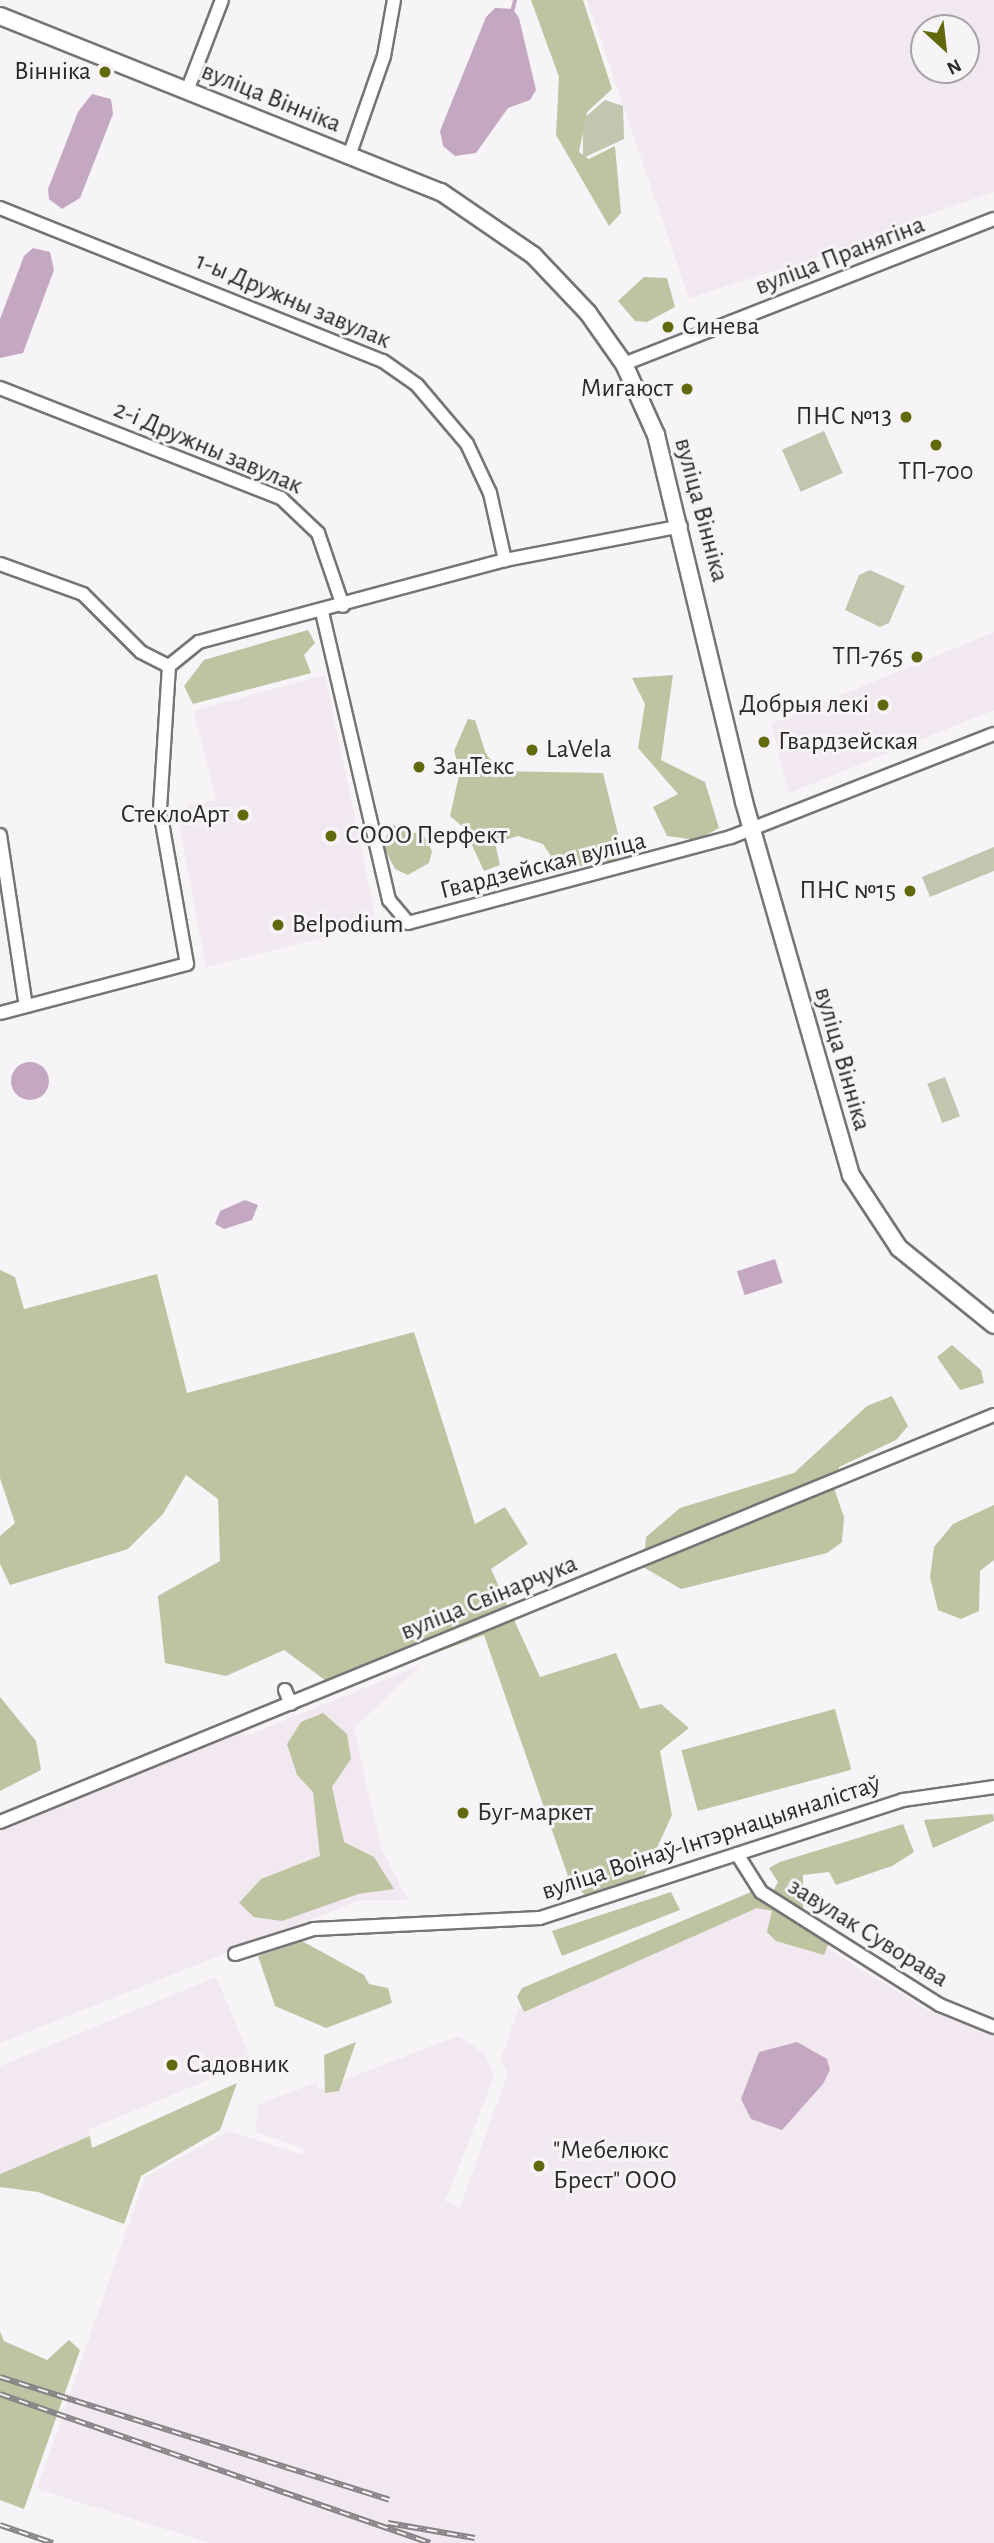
<!DOCTYPE html>
<html>
<head>
<meta charset="utf-8">
<style>
	body { margin:0 }
	#map { position:relative; width:994px; height:2543px; overflow:hidden; background:#f7f4f7; font-family:"Alegreya Sans",sans-serif }
	div>[style] { position:absolute }
	.built>* { inset:0; background:#f2e8f0 }
	.green>* { inset:0; background:#c2c6ae; transform-origin:0 0 }
	.forest>* { inset:0; background:#bec4a2; transform-origin:0 0 }
	.water>* { inset:0; background:#c4a7c0; transform-origin:0 0 }
	.round { border-radius:50% }
	.stream>* { height:3.5px; margin:-1.75px; padding:0 1.75px; transform-origin:1.75px; border-radius:1.75px; background:#c4a7c0 }
	.roads { filter:drop-shadow(2px 0 #777476) drop-shadow(-2px 0 #777476) drop-shadow(0 2px #777476) drop-shadow(0 -2px #777476) }
	.minor>* { height:12px; margin:-6px; padding:0 6px; transform-origin:6px; border-radius:6px; background:#fff }
	.tertiary>* { height:16px; margin:-8px; padding:0 8px; transform-origin:8px; border-radius:8px; background:#fff }
	.rail>* { height:6px; margin-top:-3px; transform-origin:0; background:repeating-linear-gradient(90deg,#f7f4f7 0 10px,#858385 0 20px); box-sizing:border-box; border-block:2px solid #858385 }
	.dots>* { width:19px; height:19px; translate:-50% -50%; box-sizing:border-box; border:4px solid #f7f4f7; border-radius:50% }
	span { translate:-50% -50%; white-space:nowrap; text-align:center; line-height:1.15; -webkit-text-stroke:6px #f7f4f7; paint-order:stroke }
	.poi-label { font-size:26px; color:#2b292a }
	.right { translate:-100% -50%; text-align:right }
	.left { translate:0 -50%; text-align:left }
	.street-label { font-size:26px; color:#2b292a }
	.north { position:absolute; left:910px; top:14px; width:70px; height:70px; box-sizing:border-box; background:#f7f4f7; border:2px solid #a5a3a5; border-radius:50%; rotate:153deg; font-size:19px; font-weight:700; line-height:28px; text-align:center; color:#2b292a }
	.north::after { content:''; display:block; margin:auto; width:24px; height:32px; background:#61690c; clip-path:polygon(50% 0,100% 100%,50% 72%,0 100%) }
</style>
</head>
<body>
<div id="map">
	<div class="built">
		<i style="clip-path:polygon(evenodd,587px 0,994px 0,994px 192px,911px 220px,913px 227px,689px 298px,587px 0,924px 28px,966px 28px,966px 70px,924px 70px,924px 28px)"></i>
		<i style="clip-path:polygon(994px 632px,994px 710px,789px 793px,771px 724px)"></i>
		<i style="clip-path:polygon(325px 675px,377px 924px,206px 967px,176px 808px,216px 800px,193px 711px)"></i>
		<i style="clip-path:polygon(421px 1665px,354px 1728px,381px 1848px,408px 1900px,360px 1900px,0 2043px,0 1822px,240px 1725px,246px 1736px)"></i>
		<i style="clip-path:polygon(759px 1906px,929px 2011px,994px 2035px,994px 2543px,210px 2543px,37px 2489px,145px 2177px,229px 2131px,303px 2155px,304px 2149px,256px 2132px,257px 2105px,317px 2082px,318px 2090px,458px 2036px,485px 2054px,494px 2077px,445px 2201px,460px 2207px,508px 2073px,501px 2059px,518px 2009px)"></i>
		<i style="clip-path:polygon(216px 1977px,252px 2062px,89px 2129px,90px 2136px,0 2174px,0 2066px)"></i>
	</div>
	<div class="green">
		<i style="clip-path:polygon(605px 100px,623px 106px,624px 139px,583px 158px,583px 119px)"></i>
		<i style="left:824px;top:431px;width:46px;height:46px;rotate:66deg"></i>
		<i style="clip-path:polygon(870px 570px,905px 586px,889px 623px,880px 627px,845px 610px,859px 575px)"></i>
		<i style="clip-path:polygon(994px 847px,994px 871px,930px 897px,922px 877px)"></i>
		<i style="left:945px;top:1077px;width:42px;height:19px;rotate:69deg"></i>
	</div>
	<div class="forest">
		<i style="clip-path:polygon(531px 0,583px 0,612px 89px,587px 112px,579px 152px,589px 159px,615px 146px,621px 213px,609px 226px,556px 135px,559px 77px)"></i>
		<i style="clip-path:polygon(644px 277px,667px 278px,675px 307px,647px 322px,635px 321px,618px 301px)"></i>
		<i style="clip-path:polygon(308px 630px,315px 643px,304px 655px,311px 673px,193px 704px,184px 686px,204px 660px)"></i>
		<i style="clip-path:polygon(673px 675px,661px 760px,705px 782px,719px 828px,697px 840px,667px 836px,653px 807px,678px 794px,638px 748px,645px 704px,632px 678px)"></i>
		<i style="clip-path:polygon(468px 719px,475px 720px,486px 754px,501px 771px,603px 773px,622px 850px,616px 860px,560px 870px,543px 844px,518px 836px,495px 843px,500px 865px,484px 871px,464px 828px,450px 816px,460px 771px,454px 751px)"></i>
		<i style="clip-path:polygon(393px 825px,424px 836px,432px 851px,429px 863px,408px 875px,395px 869px,382px 844px)"></i>
		<i style="clip-path:polygon(0 1270px,15px 1277px,24px 1309px,157px 1274px,187px 1393px,414px 1332px,475px 1524px,505px 1507px,528px 1544px,491px 1569px,540px 1677px,616px 1653px,640px 1709px,661px 1704px,689px 1728px,660px 1751px,672px 1815px,644px 1876px,587px 1897px,569px 1879px,484px 1635px,396px 1668px,329px 1683px,284px 1650px,226px 1676px,165px 1663px,158px 1596px,220px 1561px,218px 1499px,186px 1475px,163px 1514px,128px 1549px,10px 1585px,0 1564px,0 1536px,15px 1523px,0 1478px)"></i>
		<i style="clip-path:polygon(952px 1345px,981px 1370px,984px 1383px,960px 1390px,937px 1357px)"></i>
		<i style="clip-path:polygon(892px 1396px,908px 1426px,896px 1440px,839px 1467px,835px 1491px,844px 1517px,842px 1542px,827px 1553px,681px 1589px,643px 1567px,646px 1537px,680px 1508px,794px 1473px,867px 1406px)"></i>
		<i style="clip-path:polygon(994px 1505px,994px 1560px,980px 1571px,979px 1611px,961px 1619px,938px 1610px,930px 1577px,934px 1547px,953px 1524px)"></i>
		<i style="clip-path:polygon(0 1697px,36px 1741px,41px 1770px,0 1791px)"></i>
		<i style="left:835px;top:1709px;width:63px;height:159px;rotate:75deg"></i>
		<i style="clip-path:polygon(323px 1713px,347px 1734px,351px 1759px,332px 1787px,344px 1842px,374px 1857px,394px 1889px,358px 1894px,282px 1921px,254px 1917px,239px 1903px,261px 1879px,320px 1856px,313px 1792px,297px 1775px,287px 1744px,301px 1722px)"></i>
		<i style="clip-path:polygon(993px 1814px,994px 1821px,933px 1848px,924px 1820px)"></i>
		<i style="clip-path:polygon(903px 1824px,914px 1852px,892px 1866px,836px 1885px,829px 1872px,803px 1875px,803px 1925px,830px 1940px,824px 1955px,776px 1941px,767px 1932px,772px 1911px,757px 1908px,524px 2012px,517px 1997px,522px 1988px,751px 1892px,772px 1893px,778px 1882px,769px 1868px,780px 1862px)"></i>
		<i style="clip-path:polygon(671px 1892px,680px 1910px,562px 1956px,552px 1931px)"></i>
		<i style="clip-path:polygon(302px 1941px,364px 1975px,369px 1984px,388px 1988px,392px 2003px,326px 2028px,275px 2006px,258px 1956px)"></i>
		<i style="clip-path:polygon(356px 2042px,339px 2091px,325px 2093px,324px 2055px)"></i>
		<i style="clip-path:polygon(237px 2083px,220px 2130px,141px 2176px,124px 2224px,38px 2192px,0 2187px,0 2174px,90px 2136px,92px 2148px)"></i>
		<i style="clip-path:polygon(0 2331px,4px 2341px,47px 2360px,69px 2340px,80px 2350px,24px 2509px,0 2500px)"></i>
	</div>
	<div class="water">
		<i style="clip-path:polygon(495px 8px,513px 9px,519px 18px,536px 90px,530px 100px,508px 108px,476px 153px,455px 156px,443px 146px,440px 131px,486px 17px)"></i>
		<i style="clip-path:polygon(92px 94px,111px 99px,113px 114px,80px 198px,62px 209px,49px 199px,48px 189px,78px 112px)"></i>
		<i style="clip-path:polygon(33px 248px,50px 252px,54px 270px,23px 353px,0 358px,0 319px,24px 256px)"></i>
		<i class="round" style="left:11px;top:1062px;width:38px;height:38px"></i>
		<i style="clip-path:polygon(245px 1200px,258px 1205px,252px 1220px,224px 1229px,215px 1224px,220px 1211px)"></i>
		<i style="left:775px;top:1259px;width:25px;height:40px;rotate:72deg"></i>
		<i style="clip-path:polygon(797px 2042px,827px 2059px,830px 2070px,823px 2084px,782px 2130px,751px 2119px,741px 2099px,759px 2052px)"></i>
	</div>
	<div class="stream">
		<i style="left:513px;top:9px;width:9px;rotate:-77deg"></i>
	</div>
	<div class="roads">
		<div class="minor">
			<i style="left:187px;top:91px;width:97px;rotate:-69deg"></i>
			<i style="left:349px;top:156px;width:106px;rotate:-70.7deg"></i>
			<i style="left:384px;top:56px;width:57px;rotate:-79.9deg"></i>
			<i style="left:0;top:208px;width:412px;rotate:21.8deg"></i>
			<i style="left:383px;top:361px;width:42px;rotate:35.2deg"></i>
			<i style="left:417px;top:385px;width:77px;rotate:49.7deg"></i>
			<i style="left:467px;top:444px;width:54px;rotate:64.9deg"></i>
			<i style="left:490px;top:493px;width:69px;rotate:77.4deg"></i>
			<i style="left:624px;top:364px;width:397px;rotate:-21.4deg"></i>
			<i style="left:0;top:388px;width:302px;rotate:21.4deg"></i>
			<i style="left:281px;top:498px;width:51px;rotate:43.4deg"></i>
			<i style="left:318px;top:533px;width:77px;rotate:71.1deg"></i>
			<i style="left:0;top:564px;width:88px;rotate:19.9deg"></i>
			<i style="left:83px;top:594px;width:82px;rotate:45deg"></i>
			<i style="left:141px;top:652px;width:31px;rotate:27deg"></i>
			<i style="left:169px;top:666px;width:145px;rotate:93.6deg"></i>
			<i style="left:160px;top:811px;width:155px;rotate:80deg"></i>
			<i style="left:187px;top:964px;width:193px;rotate:165.3deg"></i>
			<i style="left:322px;top:612px;width:296px;rotate:76.9deg"></i>
			<i style="left:389px;top:900px;width:30px;rotate:50deg"></i>
			<i style="left:408px;top:923px;width:334px;rotate:-14.9deg"></i>
			<i style="left:731px;top:837px;width:282px;rotate:-21.4deg"></i>
			<i style="left:169px;top:666px;width:38px;rotate:-39deg"></i>
			<i style="left:199px;top:642px;width:317px;rotate:-15deg"></i>
			<i style="left:505px;top:560px;width:179px;rotate:-10.9deg"></i>
			<i style="left:0;top:835px;width:173px;rotate:81.4deg"></i>
			<i style="left:285px;top:1690px;width:15px;rotate:67deg"></i>
			<i style="left:0;top:1822px;width:1074px;rotate:-22.27deg"></i>
			<i style="left:737px;top:1854px;width:45px;rotate:57.7deg"></i>
			<i style="left:761px;top:1892px;width:212px;rotate:32.3deg"></i>
			<i style="left:940px;top:2005px;width:58px;rotate:22.2deg"></i>
			<i style="left:235px;top:1954px;width:83px;rotate:-17.6deg"></i>
			<i style="left:314px;top:1929px;width:226px;rotate:-2.8deg"></i>
			<i style="left:540px;top:1918px;width:382px;rotate:-18deg"></i>
			<i style="left:903px;top:1800px;width:92px;rotate:-8.1deg"></i>
		</div>
		<div class="tertiary">
			<i style="left:0;top:16px;width:475px;rotate:21.8deg"></i>
			<i style="left:441px;top:192px;width:112px;rotate:34.4deg"></i>
			<i style="left:533px;top:255px;width:80px;rotate:46.5deg"></i>
			<i style="left:588px;top:313px;width:62px;rotate:54.8deg"></i>
			<i style="left:624px;top:364px;width:78px;rotate:65.7deg"></i>
			<i style="left:656px;top:435px;width:377px;rotate:76.5deg"></i>
			<i style="left:744px;top:802px;width:388px;rotate:74deg"></i>
			<i style="left:851px;top:1175px;width:87px;rotate:56.7deg"></i>
			<i style="left:899px;top:1248px;width:122px;rotate:39deg"></i>
		</div>
	</div>
	<div class="rail">
		<i style="left:0;top:2377px;width:408px;rotate:17.5deg"></i>
		<i style="left:0;top:2394px;width:455px;rotate:19.1deg"></i>
		<i style="left:388px;top:2523px;width:88px;rotate:9.8deg"></i>
		<i style="left:0;top:2525px;width:56px;rotate:18.8deg"></i>
	</div>
	<div class="dots">
		<i style="left:105px;top:72px;background:#61690c"></i>
		<i style="left:668px;top:327px;background:#61690c"></i>
		<i style="left:687px;top:389px;background:#61690c"></i>
		<i style="left:906px;top:417px;background:#61690c"></i>
		<i style="left:936px;top:445px;background:#61690c"></i>
		<i style="left:917px;top:657px;background:#61690c"></i>
		<i style="left:883px;top:705px;background:#61690c"></i>
		<i style="left:764px;top:742px;background:#61690c"></i>
		<i style="left:532px;top:750px;background:#61690c"></i>
		<i style="left:419px;top:767px;background:#61690c"></i>
		<i style="left:243px;top:815px;background:#61690c"></i>
		<i style="left:331px;top:836px;background:#61690c"></i>
		<i style="left:910px;top:891px;background:#61690c"></i>
		<i style="left:278px;top:925px;background:#61690c"></i>
		<i style="left:463px;top:1813px;background:#61690c"></i>
		<i style="left:172px;top:2065px;background:#61690c"></i>
		<i style="left:539px;top:2166px;background:#61690c"></i>
	</div>
	<div class="poi-label">
		<span class="right" style="left:91px;top:72px">Вінніка</span>
		<span class="left" style="left:682px;top:327px">Синева</span>
		<span class="right" style="left:673px;top:389px">Мигаюст</span>
		<span class="right" style="left:892px;top:417px">ПНС №13</span>
		<span style="left:936px;top:472px">ТП-700</span>
		<span class="right" style="left:903px;top:657px">ТП-765</span>
		<span class="right" style="left:869px;top:705px">Добрыя лекі</span>
		<span class="left" style="left:778px;top:742px">Гвардзейская</span>
		<span class="left" style="left:546px;top:750px">LaVela</span>
		<span class="left" style="left:433px;top:767px">ЗанТекс</span>
		<span class="right" style="left:229px;top:815px">СтеклоАрт</span>
		<span class="left" style="left:345px;top:836px">СООО Перфект</span>
		<span class="right" style="left:896px;top:891px">ПНС №15</span>
		<span class="left" style="left:292px;top:925px">Belpodium</span>
		<span class="left" style="left:477px;top:1813px">Буг-маркет</span>
		<span class="left" style="left:186px;top:2065px">Садовник</span>
		<span class="left" style="left:553px;top:2166px">"Мебелюкс<br>Брест" ООО</span>
	</div>
	<div class="street-label">
		<span style="left:271px;top:98px;rotate:22deg">вуліца Вінніка</span>
		<span style="left:840px;top:256px;rotate:-21deg">вуліца Пранягіна</span>
		<span style="left:293px;top:301px;rotate:23deg">1-ы Дружны завулак</span>
		<span style="left:208px;top:448px;rotate:23deg">2-і Дружны завулак</span>
		<span style="left:701px;top:510px;rotate:75deg">вуліца Вінніка</span>
		<span style="left:543px;top:866px;rotate:-14deg">Гвардзейская вуліца</span>
		<span style="left:842px;top:1059px;rotate:74deg">вуліца Вінніка</span>
		<span style="left:489px;top:1598px;rotate:-22deg">вуліца Свінарчука</span>
		<span style="left:711px;top:1838px;rotate:-18deg">вуліца Воінаў-Інтэрнацыяналістаў</span>
		<span style="left:868px;top:1933px;rotate:32deg">завулак Суворава</span>
	</div>
	<div class="north">N</div>
</div>
</body>
</html>
